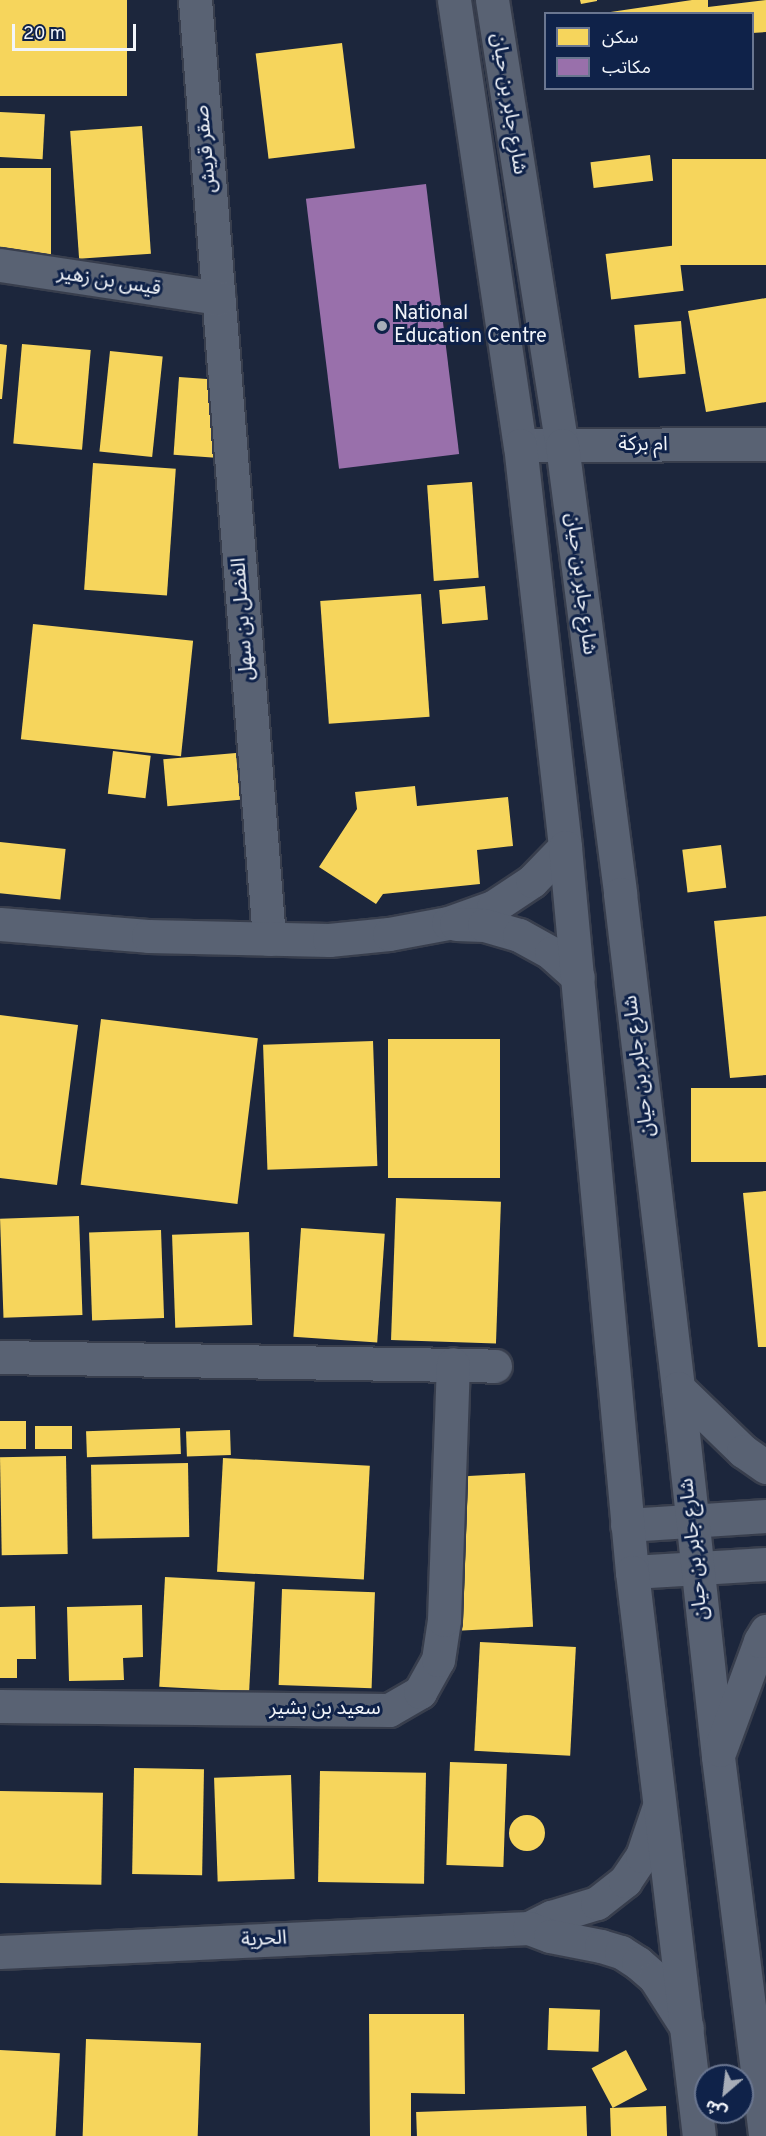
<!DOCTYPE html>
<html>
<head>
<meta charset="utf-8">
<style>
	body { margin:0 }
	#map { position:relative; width:766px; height:2136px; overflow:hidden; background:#1c263c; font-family:Overpass,"Noto Sans Arabic",sans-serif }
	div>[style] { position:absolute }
	.homes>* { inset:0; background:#f6d55c; transform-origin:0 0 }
	.round { border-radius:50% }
	.offices>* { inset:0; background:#9970ab; transform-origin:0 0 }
	.roads { filter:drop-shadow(2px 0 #383e4d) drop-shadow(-2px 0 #383e4d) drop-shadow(0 2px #383e4d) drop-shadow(0 -2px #383e4d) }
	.minor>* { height:33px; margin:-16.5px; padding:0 16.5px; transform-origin:16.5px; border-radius:16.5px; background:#596273 }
	.tertiary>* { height:33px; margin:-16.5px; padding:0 16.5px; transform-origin:16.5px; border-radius:16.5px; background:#596273 }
	.dots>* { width:16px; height:16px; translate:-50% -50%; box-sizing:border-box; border:3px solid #0f2249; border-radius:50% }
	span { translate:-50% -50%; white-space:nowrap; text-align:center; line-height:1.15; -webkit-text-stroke:6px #0f2249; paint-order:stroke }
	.street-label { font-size:20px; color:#f2f5fa }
	.poi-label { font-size:20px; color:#f2f5fa }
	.left { translate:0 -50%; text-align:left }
	.legend { position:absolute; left:544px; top:12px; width:210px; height:78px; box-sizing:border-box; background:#0f2249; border:2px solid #6a7690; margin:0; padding:8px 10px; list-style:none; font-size:18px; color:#f2f5fa }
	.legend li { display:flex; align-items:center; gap:12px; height:30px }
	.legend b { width:30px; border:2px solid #6a7690 }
	.north { position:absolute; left:694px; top:2064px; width:60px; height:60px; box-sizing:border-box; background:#0f2249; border:2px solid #6a7690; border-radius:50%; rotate:208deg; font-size:16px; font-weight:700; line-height:24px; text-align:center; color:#f2f5fa }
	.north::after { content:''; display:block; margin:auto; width:21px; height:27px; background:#a7adb8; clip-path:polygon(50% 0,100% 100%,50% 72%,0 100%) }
	.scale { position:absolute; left:12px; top:24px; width:124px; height:27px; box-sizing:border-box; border:3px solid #f2f5fa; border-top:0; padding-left:8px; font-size:18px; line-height:21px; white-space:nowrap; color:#f2f5fa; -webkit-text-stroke:4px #0f2249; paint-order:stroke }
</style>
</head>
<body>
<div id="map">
	<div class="homes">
		<i style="left:0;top:0;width:127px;height:96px"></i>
		<i style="clip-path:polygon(580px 0,597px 0,597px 1px,581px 4px)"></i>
		<i style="clip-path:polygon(692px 0,708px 0,708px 7px,766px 0,766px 32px,752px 33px,752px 14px,597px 14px)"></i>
		<i style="left:342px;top:43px;width:106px;height:87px;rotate:83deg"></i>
		<i style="left:0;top:112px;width:45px;height:45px;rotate:3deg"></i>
		<i style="left:142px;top:126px;width:128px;height:72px;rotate:86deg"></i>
		<i style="left:650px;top:155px;width:26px;height:60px;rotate:83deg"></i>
		<i style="left:766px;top:159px;width:106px;height:94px;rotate:90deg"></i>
		<i style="left:0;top:168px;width:51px;height:87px"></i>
		<i style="left:678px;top:245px;width:46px;height:73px;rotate:83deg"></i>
		<i style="clip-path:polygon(766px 298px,766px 402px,706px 412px,688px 311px)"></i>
		<i style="left:681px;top:321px;width:53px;height:47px;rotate:85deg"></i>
		<i style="clip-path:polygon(0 344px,7px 345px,2px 399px,0 399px)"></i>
		<i style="left:22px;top:344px;width:69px;height:100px;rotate:5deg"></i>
		<i style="left:110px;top:351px;width:53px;height:101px;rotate:6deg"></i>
		<i style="left:179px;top:377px;width:42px;height:78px;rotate:4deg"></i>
		<i style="left:93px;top:463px;width:83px;height:127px;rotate:4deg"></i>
		<i style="left:472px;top:482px;width:96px;height:45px;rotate:86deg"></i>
		<i style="left:485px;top:586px;width:34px;height:46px;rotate:85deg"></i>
		<i style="left:421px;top:594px;width:123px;height:101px;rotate:86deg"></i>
		<i style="left:33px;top:624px;width:161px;height:116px;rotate:6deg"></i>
		<i style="left:113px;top:751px;width:38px;height:43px;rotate:7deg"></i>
		<i style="left:236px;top:753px;width:47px;height:73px;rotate:85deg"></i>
		<i style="clip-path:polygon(415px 786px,417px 806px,508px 797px,513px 846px,477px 850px,480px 884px,383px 894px,376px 904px,319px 867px,357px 809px,355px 792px)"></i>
		<i style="left:0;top:842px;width:66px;height:51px;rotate:6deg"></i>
		<i style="left:721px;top:845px;width:43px;height:39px;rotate:83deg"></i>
		<i style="clip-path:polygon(766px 916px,766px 1075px,730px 1078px,714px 921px)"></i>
		<i style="clip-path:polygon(0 1015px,78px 1025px,57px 1185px,0 1178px)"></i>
		<i style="left:101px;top:1019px;width:158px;height:167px;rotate:7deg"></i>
		<i style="left:500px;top:1039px;width:139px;height:112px;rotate:90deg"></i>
		<i style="left:373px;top:1041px;width:125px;height:110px;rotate:88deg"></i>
		<i style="left:766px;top:1088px;width:74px;height:75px;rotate:90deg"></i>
		<i style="clip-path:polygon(766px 1191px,766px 1347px,758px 1347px,743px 1193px)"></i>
		<i style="left:396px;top:1198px;width:105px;height:142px;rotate:2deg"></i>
		<i style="left:79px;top:1216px;width:99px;height:79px;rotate:88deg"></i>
		<i style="left:301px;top:1228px;width:84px;height:109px;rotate:4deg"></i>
		<i style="left:161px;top:1230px;width:88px;height:72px;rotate:88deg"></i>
		<i style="left:249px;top:1232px;width:93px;height:77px;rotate:88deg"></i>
		<i style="left:0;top:1421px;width:26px;height:28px"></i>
		<i style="left:35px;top:1426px;width:37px;height:23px"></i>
		<i style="left:180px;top:1428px;width:26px;height:94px;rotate:88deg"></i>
		<i style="left:230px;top:1430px;width:25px;height:44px;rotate:88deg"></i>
		<i style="left:66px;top:1456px;width:98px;height:66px;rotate:89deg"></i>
		<i style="left:223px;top:1458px;width:147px;height:114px;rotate:3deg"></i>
		<i style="left:188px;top:1463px;width:74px;height:97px;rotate:89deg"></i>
		<i style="left:525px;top:1473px;width:154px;height:75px;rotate:87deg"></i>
		<i style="left:165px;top:1577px;width:90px;height:110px;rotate:3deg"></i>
		<i style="left:282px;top:1589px;width:93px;height:96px;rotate:2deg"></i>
		<i style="clip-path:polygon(142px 1605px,143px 1657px,123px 1658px,124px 1680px,69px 1681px,67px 1607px)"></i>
		<i style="clip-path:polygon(35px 1606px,36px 1659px,17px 1659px,17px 1678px,0 1678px,0 1607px)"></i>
		<i style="left:480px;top:1642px;width:96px;height:109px;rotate:3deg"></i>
		<i style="left:450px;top:1762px;width:57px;height:103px;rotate:2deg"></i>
		<i style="left:134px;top:1768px;width:70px;height:106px;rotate:1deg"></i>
		<i style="left:320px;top:1771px;width:106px;height:111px;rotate:1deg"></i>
		<i style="left:291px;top:1775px;width:104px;height:77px;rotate:88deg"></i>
		<i style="left:0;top:1791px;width:103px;height:92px;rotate:1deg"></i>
		<i class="round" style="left:509px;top:1815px;width:36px;height:36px"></i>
		<i style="left:549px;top:2008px;width:51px;height:42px;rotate:2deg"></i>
		<i style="clip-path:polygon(369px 2014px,464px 2014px,465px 2094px,411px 2093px,411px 2136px,370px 2136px)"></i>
		<i style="left:86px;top:2039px;width:115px;height:97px;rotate:2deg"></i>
		<i style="left:0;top:2050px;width:60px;height:86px;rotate:3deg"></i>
		<i style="left:626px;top:2050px;width:45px;height:39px;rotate:62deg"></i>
		<i style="left:586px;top:2106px;width:30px;height:170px;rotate:88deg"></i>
		<i style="left:666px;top:2106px;width:30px;height:56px;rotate:88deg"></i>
	</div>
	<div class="offices">
		<i style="left:426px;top:184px;width:272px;height:121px;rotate:83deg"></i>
	</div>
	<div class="roads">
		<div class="minor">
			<i style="left:195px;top:0;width:942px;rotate:85.49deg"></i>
			<i style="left:0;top:265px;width:221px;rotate:8.6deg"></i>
			<i style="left:520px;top:445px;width:246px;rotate:-0.2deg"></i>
			<i style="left:0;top:924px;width:148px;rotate:4.6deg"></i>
			<i style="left:148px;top:936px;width:181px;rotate:1.3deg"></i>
			<i style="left:329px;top:940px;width:60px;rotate:-5.7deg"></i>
			<i style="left:389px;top:934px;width:60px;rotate:-10.6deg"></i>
			<i style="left:448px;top:923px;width:48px;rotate:-19.6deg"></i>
			<i style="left:493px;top:907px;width:47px;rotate:-33.7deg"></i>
			<i style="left:532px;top:881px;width:47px;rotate:-45.9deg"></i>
			<i style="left:456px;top:924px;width:28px;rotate:2deg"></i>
			<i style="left:484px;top:925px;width:36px;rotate:16deg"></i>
			<i style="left:519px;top:935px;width:37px;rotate:29deg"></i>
			<i style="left:551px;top:953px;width:36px;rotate:42deg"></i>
			<i style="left:0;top:1357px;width:495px;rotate:1deg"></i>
			<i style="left:627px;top:1525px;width:139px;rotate:-3.7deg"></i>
			<i style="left:632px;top:1572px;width:134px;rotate:-3.4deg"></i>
			<i style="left:0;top:1706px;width:389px;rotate:0.6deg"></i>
			<i style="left:389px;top:1710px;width:36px;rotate:-30deg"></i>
			<i style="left:420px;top:1692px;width:37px;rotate:-61deg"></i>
			<i style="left:438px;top:1660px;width:40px;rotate:-81.5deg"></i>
			<i style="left:444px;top:1620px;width:256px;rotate:-88deg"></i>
			<i style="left:529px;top:1928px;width:25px;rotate:-27deg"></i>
			<i style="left:551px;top:1917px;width:48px;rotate:-16.9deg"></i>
			<i style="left:597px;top:1903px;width:36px;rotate:-38deg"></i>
			<i style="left:625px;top:1881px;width:30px;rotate:-56deg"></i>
			<i style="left:642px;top:1856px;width:53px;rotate:-71.2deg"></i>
			<i style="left:0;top:1952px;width:530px;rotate:-2.6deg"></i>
			<i style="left:529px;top:1928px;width:22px;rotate:21deg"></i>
			<i style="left:550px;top:1936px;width:52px;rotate:11.1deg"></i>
			<i style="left:601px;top:1946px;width:21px;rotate:17deg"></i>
			<i style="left:621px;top:1952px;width:20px;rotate:33deg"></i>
			<i style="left:638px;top:1963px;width:23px;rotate:41deg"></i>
			<i style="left:655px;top:1978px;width:59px;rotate:57.4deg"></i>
		</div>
		<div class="tertiary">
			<i style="left:454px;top:0;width:450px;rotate:81.6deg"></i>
			<i style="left:520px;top:445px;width:405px;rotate:83.6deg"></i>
			<i style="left:565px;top:847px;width:728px;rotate:84.72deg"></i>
			<i style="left:632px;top:1572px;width:568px;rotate:83.23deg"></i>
			<i style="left:492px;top:0;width:450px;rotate:81.1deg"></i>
			<i style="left:562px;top:445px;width:453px;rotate:82.6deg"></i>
			<i style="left:620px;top:894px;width:497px;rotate:83.3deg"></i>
			<i style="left:678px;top:1388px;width:371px;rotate:83.8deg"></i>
			<i style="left:718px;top:1757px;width:382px;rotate:82.9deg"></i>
			<i style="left:678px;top:1388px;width:91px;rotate:44.1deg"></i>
			<i style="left:743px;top:1451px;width:28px;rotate:35deg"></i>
			<i style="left:720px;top:1750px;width:116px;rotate:-69.8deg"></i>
			<i style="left:760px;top:1641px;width:12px;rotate:-59deg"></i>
		</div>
	</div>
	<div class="dots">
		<i style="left:382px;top:326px;background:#a7adb8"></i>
	</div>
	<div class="street-label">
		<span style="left:508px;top:104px;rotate:81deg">شارع جابر بن حيان</span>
		<span style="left:207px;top:149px;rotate:-95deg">صقر قريش</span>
		<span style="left:109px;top:282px;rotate:9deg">قيس بن زهير</span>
		<span style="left:643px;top:445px">ام بركة</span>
		<span style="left:580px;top:584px;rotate:83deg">شارع جابر بن حيان</span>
		<span style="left:244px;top:619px;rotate:-94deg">الفضل بن سهل</span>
		<span style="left:640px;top:1066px;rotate:-97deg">شارع جابر بن حيان</span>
		<span style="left:695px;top:1549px;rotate:-96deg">شارع جابر بن حيان</span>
		<span style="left:325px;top:1709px">سعيد بن بشير</span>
		<span style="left:264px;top:1940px;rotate:-3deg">الحرية</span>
	</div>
	<div class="poi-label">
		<span class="left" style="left:394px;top:326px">National<br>Education Centre</span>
	</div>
	<ul class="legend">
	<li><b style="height:16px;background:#f6d55c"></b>سكن</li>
	<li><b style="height:16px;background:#9970ab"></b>مكاتب</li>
	</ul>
	<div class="north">ش</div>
	<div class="scale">20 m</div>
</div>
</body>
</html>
